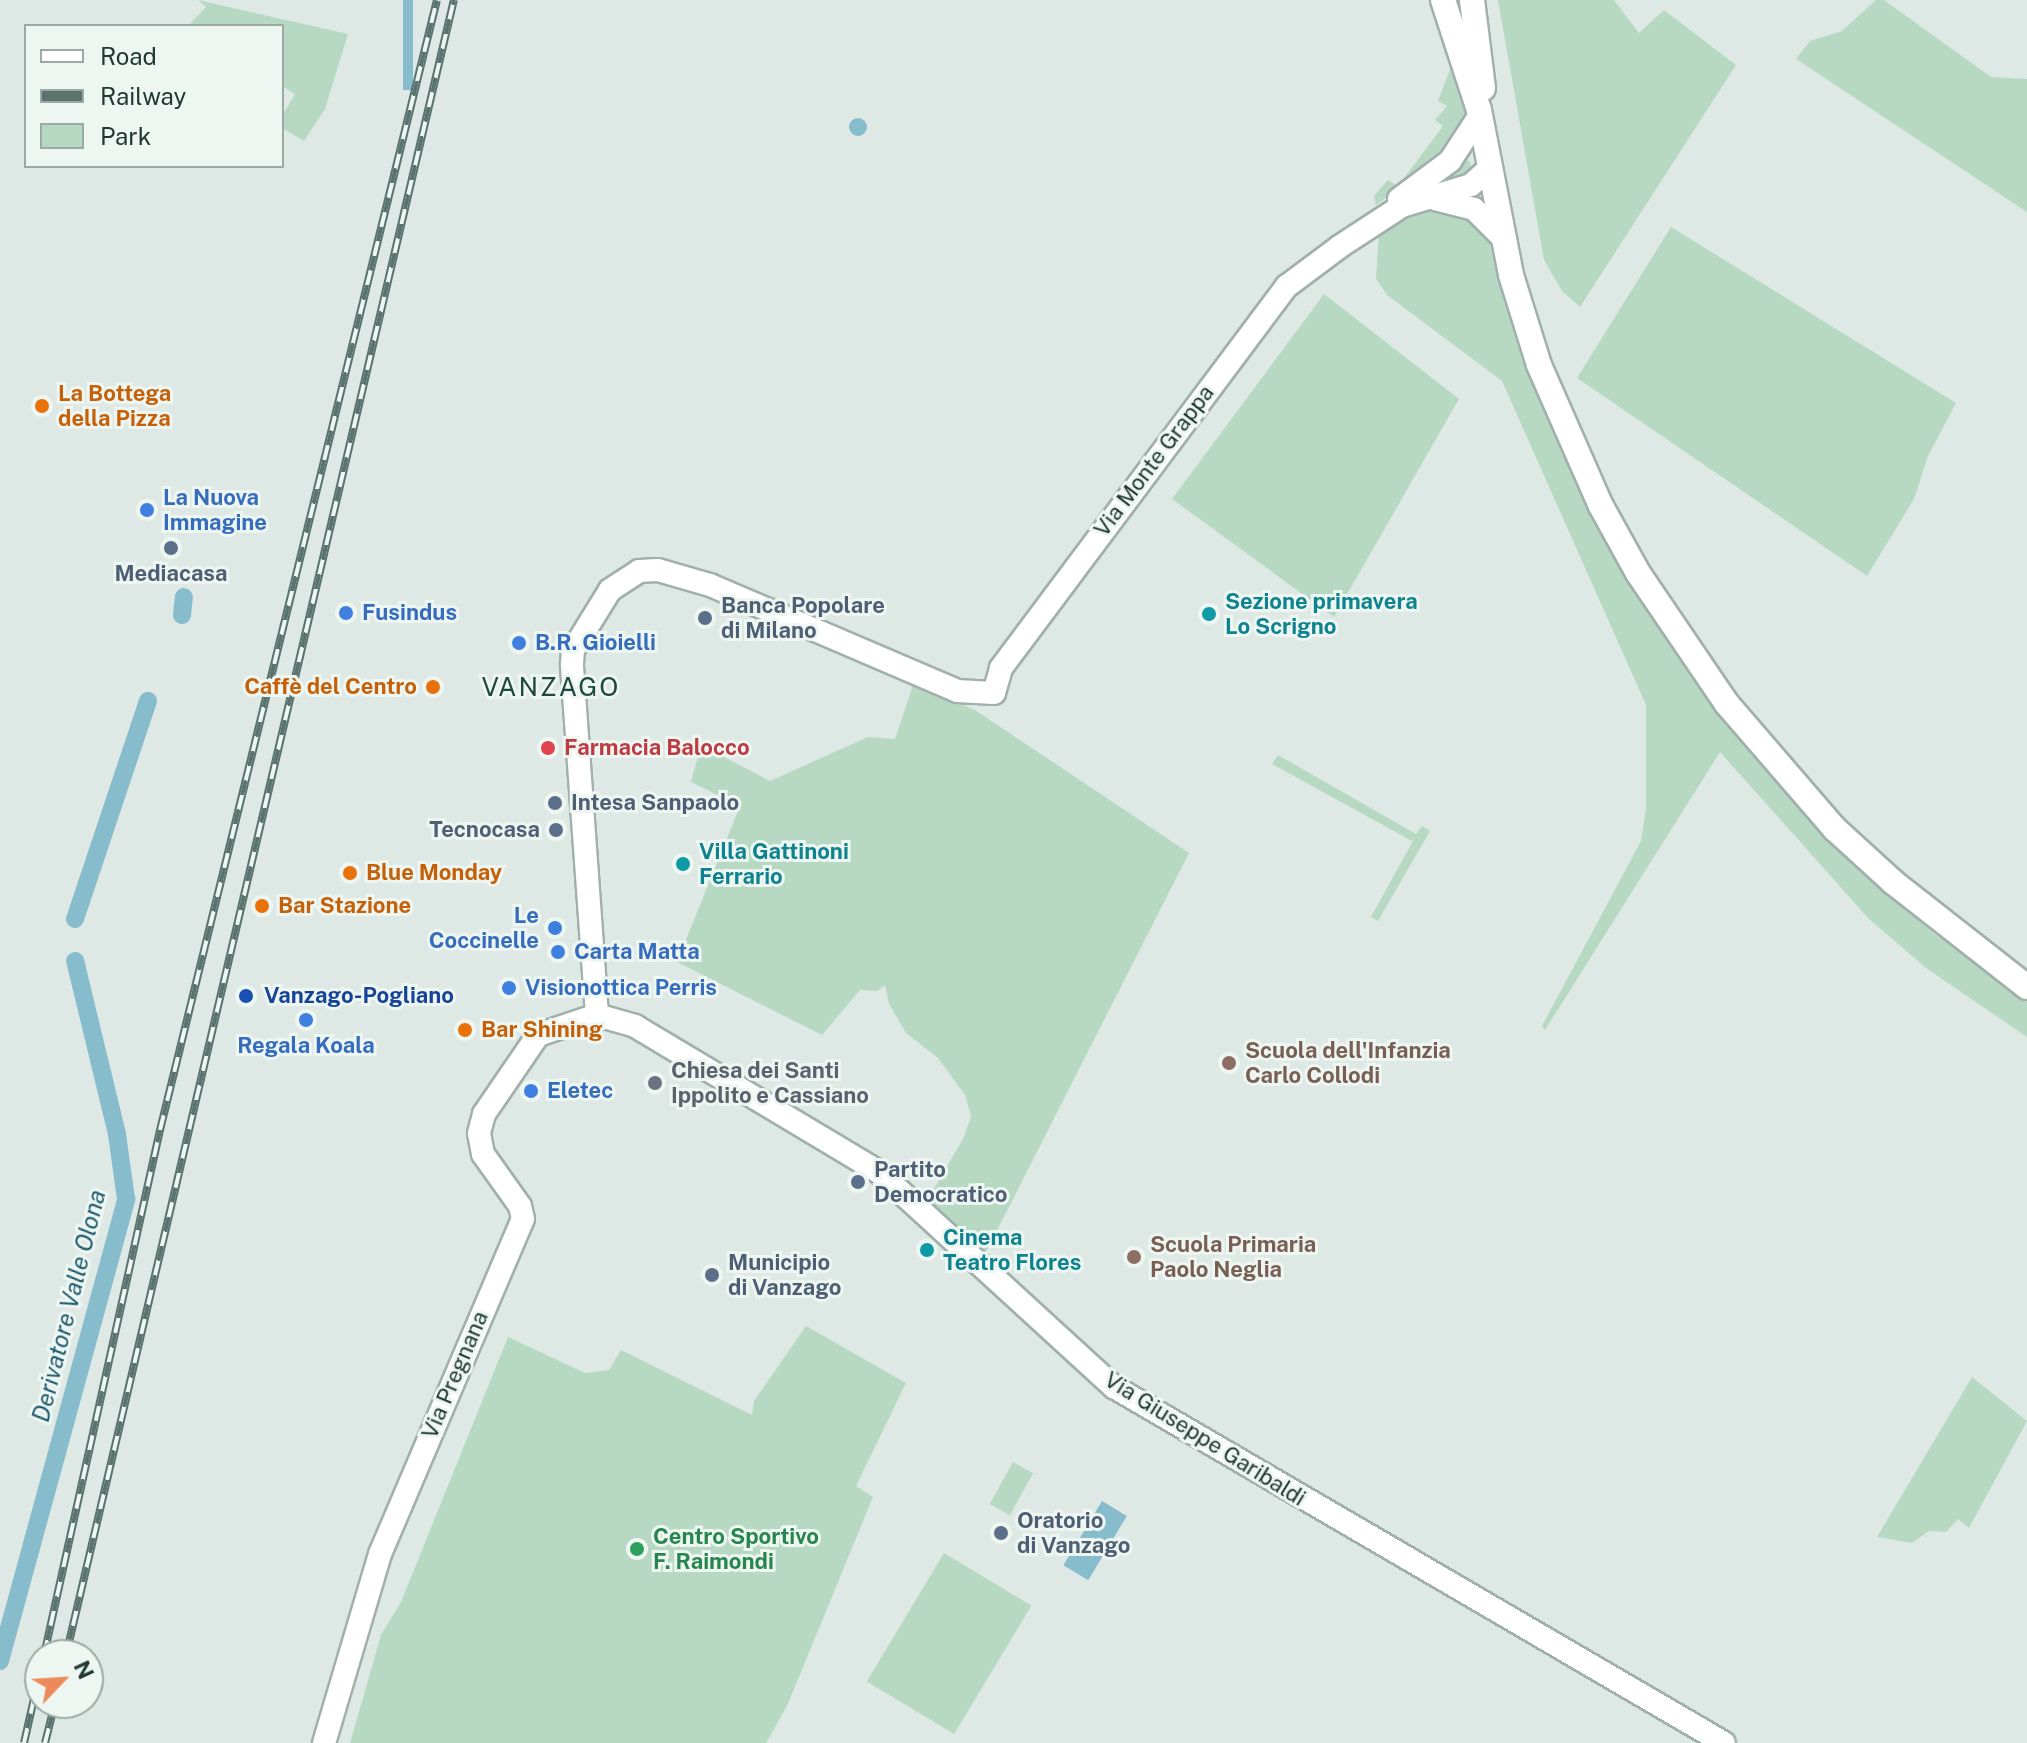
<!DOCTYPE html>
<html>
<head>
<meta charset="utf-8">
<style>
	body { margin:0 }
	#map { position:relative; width:2027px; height:1743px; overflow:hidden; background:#dee9e5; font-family:"Public Sans",sans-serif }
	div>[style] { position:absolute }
	.green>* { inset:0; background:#b7d9c3; transform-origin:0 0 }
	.water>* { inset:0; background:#87bccc; transform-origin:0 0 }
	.round { border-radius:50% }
	.canal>* { height:18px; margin:-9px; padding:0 9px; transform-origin:9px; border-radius:9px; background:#87bccc }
	.roads { filter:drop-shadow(2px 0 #a1b0ac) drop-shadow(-2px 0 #a1b0ac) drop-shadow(0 2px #a1b0ac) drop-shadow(0 -2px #a1b0ac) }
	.tertiary>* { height:22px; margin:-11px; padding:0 11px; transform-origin:11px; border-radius:11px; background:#fff }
	.secondary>* { height:24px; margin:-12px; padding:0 12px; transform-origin:12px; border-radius:12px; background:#fff }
	.rail>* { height:8px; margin-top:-4px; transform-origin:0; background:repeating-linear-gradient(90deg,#eef6f2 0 15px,#5a736f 0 30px); box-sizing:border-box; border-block:2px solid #5a736f }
	.dots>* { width:22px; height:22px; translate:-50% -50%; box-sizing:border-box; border:4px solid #eef6f2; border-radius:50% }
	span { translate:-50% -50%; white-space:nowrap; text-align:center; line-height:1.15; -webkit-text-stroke:6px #eef6f2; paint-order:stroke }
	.food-label { font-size:22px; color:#c56008; font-weight:700 }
	.left { translate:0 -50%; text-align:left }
	.right { translate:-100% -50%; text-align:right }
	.street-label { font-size:22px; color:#203733 }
	.shop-label { font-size:22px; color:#366cbe; font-weight:700 }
	.service-label { font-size:22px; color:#4e5e75; font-weight:700 }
	.culture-label { font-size:22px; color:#0d838f; font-weight:700 }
	.health-label { font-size:22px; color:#be3a42; font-weight:700 }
	.transit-label { font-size:22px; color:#164399; font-weight:700 }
	.education-label { font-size:22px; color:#785e54; font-weight:700 }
	.worship-label { font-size:22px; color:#5b616d; font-weight:700 }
	.leisure-label { font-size:22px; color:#27864d; font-weight:700 }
	.water-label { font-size:24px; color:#1e5b70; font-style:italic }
	.quarter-label { font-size:26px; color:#1e4841; letter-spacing:2px }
	.legend { position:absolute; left:24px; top:24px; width:260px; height:144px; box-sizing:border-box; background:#eef6f2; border:2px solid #9caaa6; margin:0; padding:10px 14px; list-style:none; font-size:24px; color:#203733 }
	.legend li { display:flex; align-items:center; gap:16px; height:40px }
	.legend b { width:40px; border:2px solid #9caaa6 }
	.north { position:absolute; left:24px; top:1639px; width:80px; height:80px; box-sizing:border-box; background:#eef6f2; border:2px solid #9caaa6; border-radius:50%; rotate:65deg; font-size:22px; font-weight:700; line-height:32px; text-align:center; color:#203733 }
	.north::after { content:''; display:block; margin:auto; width:28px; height:36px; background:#eb8a5a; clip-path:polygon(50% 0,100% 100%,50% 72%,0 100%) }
</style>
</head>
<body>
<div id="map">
	<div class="green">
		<i style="clip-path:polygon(198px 0,348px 34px,325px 109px,304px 141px,282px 128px,282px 116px,295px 94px,282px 86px,282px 26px,188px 26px,206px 7px)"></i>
		<i style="clip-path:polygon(1498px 0,1614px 0,1639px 33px,1664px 10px,1736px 65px,1580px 307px,1562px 291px,1544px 260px)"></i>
		<i style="clip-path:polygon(1876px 0,1884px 0,1991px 77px,2027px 79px,2027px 212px,1796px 59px,1810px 41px,1842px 31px)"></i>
		<i style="clip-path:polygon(1452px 64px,1470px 121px,1446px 157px,1376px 205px,1374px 196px,1388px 180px,1398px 186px,1443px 126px,1435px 120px,1447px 106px,1438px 101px)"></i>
		<i style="clip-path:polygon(1462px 160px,1470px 161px,1473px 175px,1432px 182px)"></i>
		<i style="clip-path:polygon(1450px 205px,1493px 235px,1522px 347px,1550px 425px,1597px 520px,1689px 671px,1771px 777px,1840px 849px,1932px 932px,2027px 1002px,2027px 1037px,1926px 968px,1869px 919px,1720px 752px,1545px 1030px,1542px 1026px,1641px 841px,1646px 809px,1646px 705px,1502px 381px,1387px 295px,1376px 279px,1379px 232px,1401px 214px)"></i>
		<i style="clip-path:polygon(1671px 227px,1956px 403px,1928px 456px,1914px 499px,1867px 576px,1577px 378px)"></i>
		<i style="clip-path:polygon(1324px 294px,1459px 399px,1334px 617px,1172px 499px)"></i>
		<i style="clip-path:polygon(913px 685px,975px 710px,1189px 853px,985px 1254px,927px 1201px,964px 1137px,971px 1116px,965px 1095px,938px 1058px,906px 1033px,889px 1004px,885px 985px,877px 991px,860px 990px,822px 1035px,677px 962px,740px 806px,691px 782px,701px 745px,770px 781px,868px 737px,895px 739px)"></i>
		<i style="clip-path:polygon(1278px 755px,1416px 834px,1422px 826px,1430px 831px,1378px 921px,1371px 917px,1415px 837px,1412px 841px,1272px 764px)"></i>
		<i style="clip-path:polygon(806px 1326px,906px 1383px,856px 1486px,873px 1497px,787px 1706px,766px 1743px,350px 1743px,381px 1635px,401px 1602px,508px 1337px,585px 1373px,609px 1370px,621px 1350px,752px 1415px,754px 1401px)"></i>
		<i style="clip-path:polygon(1972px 1377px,2027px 1421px,1969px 1528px,1958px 1519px,1946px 1532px,1929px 1531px,1912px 1543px,1877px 1537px)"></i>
		<i style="left:1013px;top:1462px;width:23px;height:48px;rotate:29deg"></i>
		<i style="left:944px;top:1553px;width:102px;height:150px;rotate:31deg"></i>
	</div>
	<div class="water">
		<i style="left:403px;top:0;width:10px;height:90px"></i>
		<i class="round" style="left:849px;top:118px;width:18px;height:18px"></i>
		<i style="left:1102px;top:1501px;width:29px;height:75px;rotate:31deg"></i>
	</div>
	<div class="canal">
		<i style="left:182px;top:615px;width:18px;rotate:-84deg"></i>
		<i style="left:75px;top:919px;width:230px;rotate:-71.5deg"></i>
		<i style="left:0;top:1661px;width:479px;rotate:-74.7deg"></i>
		<i style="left:126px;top:1199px;width:66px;rotate:-97.9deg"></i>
		<i style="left:117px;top:1134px;width:178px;rotate:-103.6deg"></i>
	</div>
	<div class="roads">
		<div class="tertiary">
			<i style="left:1399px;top:199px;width:64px;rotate:-36.7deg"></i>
			<i style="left:1450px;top:161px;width:55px;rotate:-56.9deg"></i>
			<i style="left:1435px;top:199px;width:40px;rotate:14.4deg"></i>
			<i style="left:1474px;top:209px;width:41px;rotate:45deg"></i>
			<i style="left:1339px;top:247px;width:75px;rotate:-33.1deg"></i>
			<i style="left:1402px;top:206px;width:72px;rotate:-16.9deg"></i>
			<i style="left:1471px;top:185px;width:24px;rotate:-42deg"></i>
			<i style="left:597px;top:1015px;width:352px;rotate:-94.1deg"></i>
			<i style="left:572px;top:664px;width:14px;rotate:-86deg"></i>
			<i style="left:573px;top:650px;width:70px;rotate:-58.3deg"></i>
			<i style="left:610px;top:590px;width:35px;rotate:-33deg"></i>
			<i style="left:639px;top:571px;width:19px;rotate:-3deg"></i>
			<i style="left:658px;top:570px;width:54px;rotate:16.1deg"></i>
			<i style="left:710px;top:585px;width:269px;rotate:23.2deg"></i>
			<i style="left:957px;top:691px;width:37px;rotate:3deg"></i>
			<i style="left:994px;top:693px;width:26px;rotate:-74deg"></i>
			<i style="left:1001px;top:668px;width:477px;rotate:-53.2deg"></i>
			<i style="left:1287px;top:286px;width:64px;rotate:-36.7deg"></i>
			<i style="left:597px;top:1015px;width:40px;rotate:16deg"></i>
			<i style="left:635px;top:1026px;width:284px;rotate:30.9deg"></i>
			<i style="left:879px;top:1172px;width:319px;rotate:42.5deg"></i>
			<i style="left:1114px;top:1387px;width:706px;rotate:30.27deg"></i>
			<i style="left:324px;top:1743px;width:197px;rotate:-73.5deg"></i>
			<i style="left:380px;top:1554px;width:364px;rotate:-66.9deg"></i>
			<i style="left:523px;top:1219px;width:13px;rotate:-103deg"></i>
			<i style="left:520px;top:1206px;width:64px;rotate:-125.4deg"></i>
			<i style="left:483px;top:1154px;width:21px;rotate:-101deg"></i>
			<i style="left:479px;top:1133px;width:20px;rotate:-75deg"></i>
			<i style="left:484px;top:1114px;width:96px;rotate:-55.6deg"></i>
			<i style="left:538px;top:1035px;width:62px;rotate:-18.7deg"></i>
		</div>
		<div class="secondary">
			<i style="left:1443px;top:0;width:116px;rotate:71.9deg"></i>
			<i style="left:1479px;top:110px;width:168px;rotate:79deg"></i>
			<i style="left:1511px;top:275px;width:94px;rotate:72.7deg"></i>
			<i style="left:1539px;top:365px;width:154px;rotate:66.3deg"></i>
			<i style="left:1601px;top:506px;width:77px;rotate:61.1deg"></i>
			<i style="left:1638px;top:573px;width:158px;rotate:55.8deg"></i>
			<i style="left:1727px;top:704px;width:165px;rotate:49.2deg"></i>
			<i style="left:1835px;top:829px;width:79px;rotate:42.4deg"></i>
			<i style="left:1893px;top:882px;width:170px;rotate:38.1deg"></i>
			<i style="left:1472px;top:0;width:89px;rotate:82.9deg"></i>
		</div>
	</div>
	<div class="rail">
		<i style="left:44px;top:1655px;width:538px;rotate:-77.54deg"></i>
		<i style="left:160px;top:1130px;width:1163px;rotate:-76.23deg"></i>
		<i style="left:66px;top:1655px;width:1700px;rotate:-76.81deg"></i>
		<i style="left:24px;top:1743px;width:73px;rotate:-77.3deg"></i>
		<i style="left:45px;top:1743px;width:41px;rotate:-76deg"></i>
	</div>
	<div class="dots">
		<i style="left:42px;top:406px;background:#e8710a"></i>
		<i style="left:147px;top:510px;background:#3f7fe0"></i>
		<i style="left:171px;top:548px;background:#5c6f8a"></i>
		<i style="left:346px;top:613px;background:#3f7fe0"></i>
		<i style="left:1209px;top:614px;background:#0f9aa8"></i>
		<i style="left:705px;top:618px;background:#5c6f8a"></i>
		<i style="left:519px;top:643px;background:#3f7fe0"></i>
		<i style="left:433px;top:687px;background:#e8710a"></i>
		<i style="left:548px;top:748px;background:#e0444e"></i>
		<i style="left:555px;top:803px;background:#5c6f8a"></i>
		<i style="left:556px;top:830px;background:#5c6f8a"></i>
		<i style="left:683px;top:864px;background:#0f9aa8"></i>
		<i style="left:350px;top:873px;background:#e8710a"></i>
		<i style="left:262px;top:906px;background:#e8710a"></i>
		<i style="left:555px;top:928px;background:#3f7fe0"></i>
		<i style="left:558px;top:952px;background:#3f7fe0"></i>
		<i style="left:509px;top:988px;background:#3f7fe0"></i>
		<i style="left:246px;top:996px;background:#1a4fb4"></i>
		<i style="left:306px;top:1020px;background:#3f7fe0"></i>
		<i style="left:465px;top:1030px;background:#e8710a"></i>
		<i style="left:1229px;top:1063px;background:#8d6e63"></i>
		<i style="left:655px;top:1083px;background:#6b7280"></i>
		<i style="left:531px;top:1091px;background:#3f7fe0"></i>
		<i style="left:858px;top:1182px;background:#5c6f8a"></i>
		<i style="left:927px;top:1250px;background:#0f9aa8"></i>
		<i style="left:1134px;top:1257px;background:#8d6e63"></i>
		<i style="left:712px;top:1275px;background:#5c6f8a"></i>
		<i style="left:1001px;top:1533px;background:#5c6f8a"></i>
		<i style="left:637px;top:1549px;background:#2e9e5b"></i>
	</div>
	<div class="food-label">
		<span class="left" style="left:58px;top:406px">La Bottega<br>della Pizza</span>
		<span class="right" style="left:417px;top:687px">Caffè del Centro</span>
		<span class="left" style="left:366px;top:873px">Blue Monday</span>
		<span class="left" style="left:278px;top:906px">Bar Stazione</span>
		<span class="left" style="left:481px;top:1030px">Bar Shining</span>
	</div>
	<div class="street-label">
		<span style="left:1154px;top:461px;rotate:-53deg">Via Monte Grappa</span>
		<span style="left:455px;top:1375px;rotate:-67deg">Via Pregnana</span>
		<span style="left:1205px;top:1439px;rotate:32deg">Via Giuseppe Garibaldi</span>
	</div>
	<div class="shop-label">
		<span class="left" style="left:163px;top:510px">La Nuova<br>Immagine</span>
		<span class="left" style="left:362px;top:613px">Fusindus</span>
		<span class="left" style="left:535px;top:643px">B.R. Gioielli</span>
		<span class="right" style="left:539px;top:928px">Le<br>Coccinelle</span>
		<span class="left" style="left:574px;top:952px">Carta Matta</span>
		<span class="left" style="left:525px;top:988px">Visionottica Perris</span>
		<span style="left:306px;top:1046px">Regala Koala</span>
		<span class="left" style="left:547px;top:1091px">Eletec</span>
	</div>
	<div class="service-label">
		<span style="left:171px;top:574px">Mediacasa</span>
		<span class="left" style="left:721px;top:618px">Banca Popolare<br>di Milano</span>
		<span class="left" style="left:571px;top:803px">Intesa Sanpaolo</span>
		<span class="right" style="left:540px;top:830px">Tecnocasa</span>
		<span class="left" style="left:874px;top:1182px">Partito<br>Democratico</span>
		<span class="left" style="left:728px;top:1275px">Municipio<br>di Vanzago</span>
		<span class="left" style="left:1017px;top:1533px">Oratorio<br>di Vanzago</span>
	</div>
	<div class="culture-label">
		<span class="left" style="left:1225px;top:614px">Sezione primavera<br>Lo Scrigno</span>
		<span class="left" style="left:699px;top:864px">Villa Gattinoni<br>Ferrario</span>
		<span class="left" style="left:943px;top:1250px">Cinema<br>Teatro Flores</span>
	</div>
	<div class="health-label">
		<span class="left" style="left:564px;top:748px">Farmacia Balocco</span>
	</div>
	<div class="transit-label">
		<span class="left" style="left:264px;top:996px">Vanzago-Pogliano</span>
	</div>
	<div class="education-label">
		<span class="left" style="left:1245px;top:1063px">Scuola dell'Infanzia<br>Carlo Collodi</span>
		<span class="left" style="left:1150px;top:1257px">Scuola Primaria<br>Paolo Neglia</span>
	</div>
	<div class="worship-label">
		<span class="left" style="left:671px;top:1083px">Chiesa dei Santi<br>Ippolito e Cassiano</span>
	</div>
	<div class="leisure-label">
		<span class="left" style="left:653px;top:1549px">Centro Sportivo<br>F. Raimondi</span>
	</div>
	<div class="water-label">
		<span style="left:69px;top:1306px;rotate:-76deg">Derivatore Valle Olona</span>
	</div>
	<div class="quarter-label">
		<span style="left:551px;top:687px">VANZAGO</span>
	</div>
	<ul class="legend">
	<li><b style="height:10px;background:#fff"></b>Road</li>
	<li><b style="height:10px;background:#5a736f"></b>Railway</li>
	<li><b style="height:22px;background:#b7d9c3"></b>Park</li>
	</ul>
	<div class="north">N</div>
</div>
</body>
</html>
